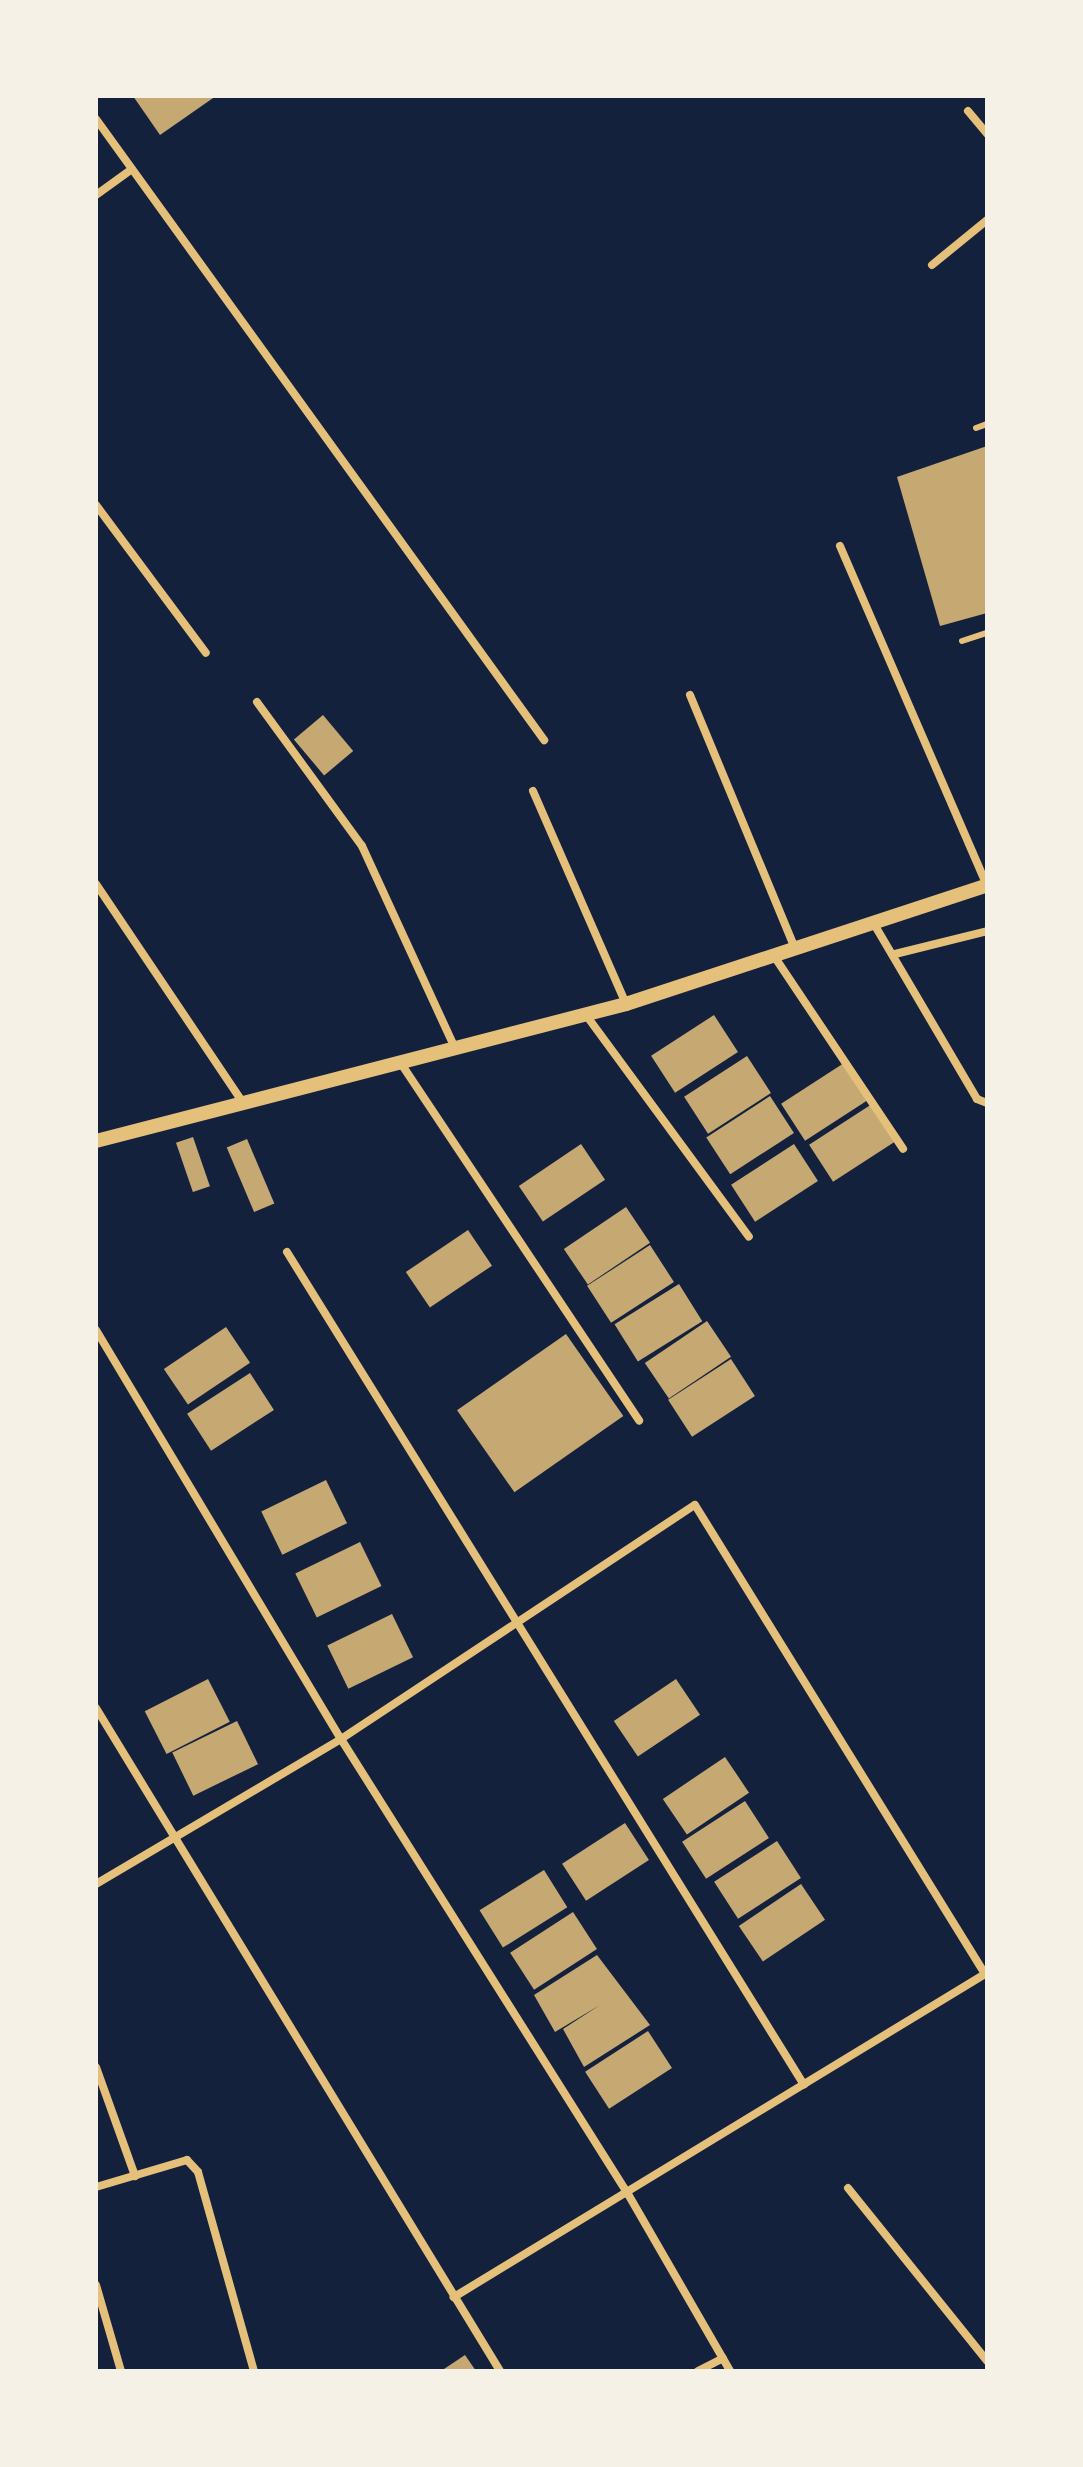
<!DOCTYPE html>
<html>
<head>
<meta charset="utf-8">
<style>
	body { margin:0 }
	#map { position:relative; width:1083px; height:2467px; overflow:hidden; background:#14213d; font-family:"Times New Roman",serif }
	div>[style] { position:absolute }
	.building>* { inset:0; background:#c6a872; transform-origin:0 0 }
	.service>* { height:6px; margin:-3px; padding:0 3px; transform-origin:3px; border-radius:3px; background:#e5c07b }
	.minor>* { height:8px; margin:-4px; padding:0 4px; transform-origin:4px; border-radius:4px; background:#e5c07b }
	.tertiary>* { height:14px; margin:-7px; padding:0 7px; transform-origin:7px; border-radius:7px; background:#e5c07b }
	span { translate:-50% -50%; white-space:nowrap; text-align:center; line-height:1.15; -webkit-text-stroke:6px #f6f1e7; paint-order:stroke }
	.frame { position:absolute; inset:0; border:98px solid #f6f1e7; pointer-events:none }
</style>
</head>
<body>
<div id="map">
	<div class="building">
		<i style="clip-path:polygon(133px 96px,216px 96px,160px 135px)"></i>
		<i style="clip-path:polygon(987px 446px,987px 613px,940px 626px,897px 477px)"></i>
		<i style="left:323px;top:715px;width:47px;height:38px;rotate:50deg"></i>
		<i style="left:714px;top:1015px;width:44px;height:75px;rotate:57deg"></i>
		<i style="left:747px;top:1056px;width:44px;height:75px;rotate:57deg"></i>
		<i style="left:844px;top:1063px;width:44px;height:75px;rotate:57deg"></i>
		<i style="left:770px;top:1096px;width:44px;height:76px;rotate:57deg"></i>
		<i style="left:872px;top:1104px;width:44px;height:75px;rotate:57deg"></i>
		<i style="left:193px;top:1137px;width:52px;height:18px;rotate:71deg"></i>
		<i style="left:247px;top:1139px;width:70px;height:22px;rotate:67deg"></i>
		<i style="left:581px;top:1144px;width:43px;height:75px;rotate:56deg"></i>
		<i style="left:794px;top:1144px;width:44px;height:75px;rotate:57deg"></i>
		<i style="left:626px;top:1207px;width:43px;height:75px;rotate:56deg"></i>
		<i style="left:468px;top:1230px;width:43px;height:75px;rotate:56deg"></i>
		<i style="left:650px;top:1245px;width:44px;height:75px;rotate:57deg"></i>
		<i style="left:679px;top:1284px;width:44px;height:76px;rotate:58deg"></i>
		<i style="left:707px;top:1321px;width:43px;height:75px;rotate:56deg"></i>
		<i style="left:226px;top:1327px;width:43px;height:75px;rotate:56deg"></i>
		<i style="left:566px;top:1334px;width:100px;height:133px;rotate:55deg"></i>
		<i style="left:731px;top:1359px;width:44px;height:75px;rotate:57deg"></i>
		<i style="left:250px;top:1373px;width:44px;height:75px;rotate:57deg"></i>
		<i style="left:326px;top:1480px;width:48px;height:72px;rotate:64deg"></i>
		<i style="left:360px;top:1542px;width:49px;height:72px;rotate:64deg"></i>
		<i style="left:392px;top:1614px;width:48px;height:72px;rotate:64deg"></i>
		<i style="left:208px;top:1679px;width:48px;height:71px;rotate:63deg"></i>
		<i style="left:676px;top:1679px;width:43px;height:75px;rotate:56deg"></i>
		<i style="left:237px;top:1721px;width:48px;height:72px;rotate:64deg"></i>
		<i style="left:725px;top:1757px;width:43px;height:75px;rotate:56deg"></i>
		<i style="left:745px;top:1801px;width:44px;height:75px;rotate:57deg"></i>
		<i style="left:625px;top:1823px;width:44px;height:75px;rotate:57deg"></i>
		<i style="left:777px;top:1841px;width:44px;height:75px;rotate:57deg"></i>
		<i style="left:544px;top:1870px;width:44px;height:76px;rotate:58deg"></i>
		<i style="left:801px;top:1884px;width:43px;height:75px;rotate:56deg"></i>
		<i style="left:573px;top:1912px;width:44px;height:75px;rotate:57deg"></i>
		<i style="clip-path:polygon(597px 1955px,650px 2025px,584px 2067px,563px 2029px,600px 2005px,555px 2032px,534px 1995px)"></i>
		<i style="left:648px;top:2031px;width:44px;height:75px;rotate:57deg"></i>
		<i style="clip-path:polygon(465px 2355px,476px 2371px,441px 2371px)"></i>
	</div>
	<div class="service">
		<i style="left:976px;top:428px;width:12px;rotate:-20deg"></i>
		<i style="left:962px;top:641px;width:26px;rotate:-18deg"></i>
	</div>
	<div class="minor">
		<i style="left:968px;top:111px;width:30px;rotate:50deg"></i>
		<i style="left:96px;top:119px;width:766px;rotate:54.19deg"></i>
		<i style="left:96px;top:195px;width:44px;rotate:-35.8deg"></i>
		<i style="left:932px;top:265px;width:71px;rotate:-39.3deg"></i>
		<i style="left:96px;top:505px;width:184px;rotate:53.4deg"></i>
		<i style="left:840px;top:546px;width:369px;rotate:66.6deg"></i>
		<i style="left:690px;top:695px;width:274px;rotate:67.5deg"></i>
		<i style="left:257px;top:702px;width:178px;rotate:53.9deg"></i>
		<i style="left:362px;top:846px;width:222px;rotate:65.3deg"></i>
		<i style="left:533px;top:791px;width:232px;rotate:66.4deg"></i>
		<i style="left:96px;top:884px;width:262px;rotate:56.1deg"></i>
		<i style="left:874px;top:924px;width:203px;rotate:59.5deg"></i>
		<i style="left:977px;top:1099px;width:11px;rotate:22deg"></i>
		<i style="left:895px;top:954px;width:95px;rotate:-14deg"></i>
		<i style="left:774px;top:956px;width:232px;rotate:56.2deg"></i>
		<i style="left:586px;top:1015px;width:275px;rotate:53.7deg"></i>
		<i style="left:400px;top:1062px;width:431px;rotate:56.3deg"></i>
		<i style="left:287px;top:1252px;width:980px;rotate:58.17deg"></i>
		<i style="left:96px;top:1330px;width:477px;rotate:59.1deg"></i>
		<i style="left:341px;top:1739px;width:538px;rotate:57.76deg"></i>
		<i style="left:628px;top:2194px;width:204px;rotate:60deg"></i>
		<i style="left:96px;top:1708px;width:776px;rotate:58.64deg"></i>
		<i style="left:96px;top:1884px;width:285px;rotate:-30.6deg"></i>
		<i style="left:341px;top:1739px;width:424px;rotate:-33.5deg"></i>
		<i style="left:695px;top:1505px;width:551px;rotate:58.27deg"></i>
		<i style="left:985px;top:1974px;width:622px;rotate:148.69deg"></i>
		<i style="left:96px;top:2067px;width:116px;rotate:70.3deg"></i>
		<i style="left:96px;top:2187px;width:95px;rotate:-16.5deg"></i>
		<i style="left:187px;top:2160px;width:16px;rotate:47deg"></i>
		<i style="left:198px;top:2172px;width:207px;rotate:74.3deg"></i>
		<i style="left:848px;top:2188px;width:222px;rotate:51.2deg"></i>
		<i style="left:96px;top:2285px;width:90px;rotate:73.8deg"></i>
		<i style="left:698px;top:2371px;width:28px;rotate:-27deg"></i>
	</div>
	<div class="tertiary">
		<i style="left:96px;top:1141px;width:547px;rotate:-14.49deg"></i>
		<i style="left:626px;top:1004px;width:380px;rotate:-18.2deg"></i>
	</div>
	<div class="frame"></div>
</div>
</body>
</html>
